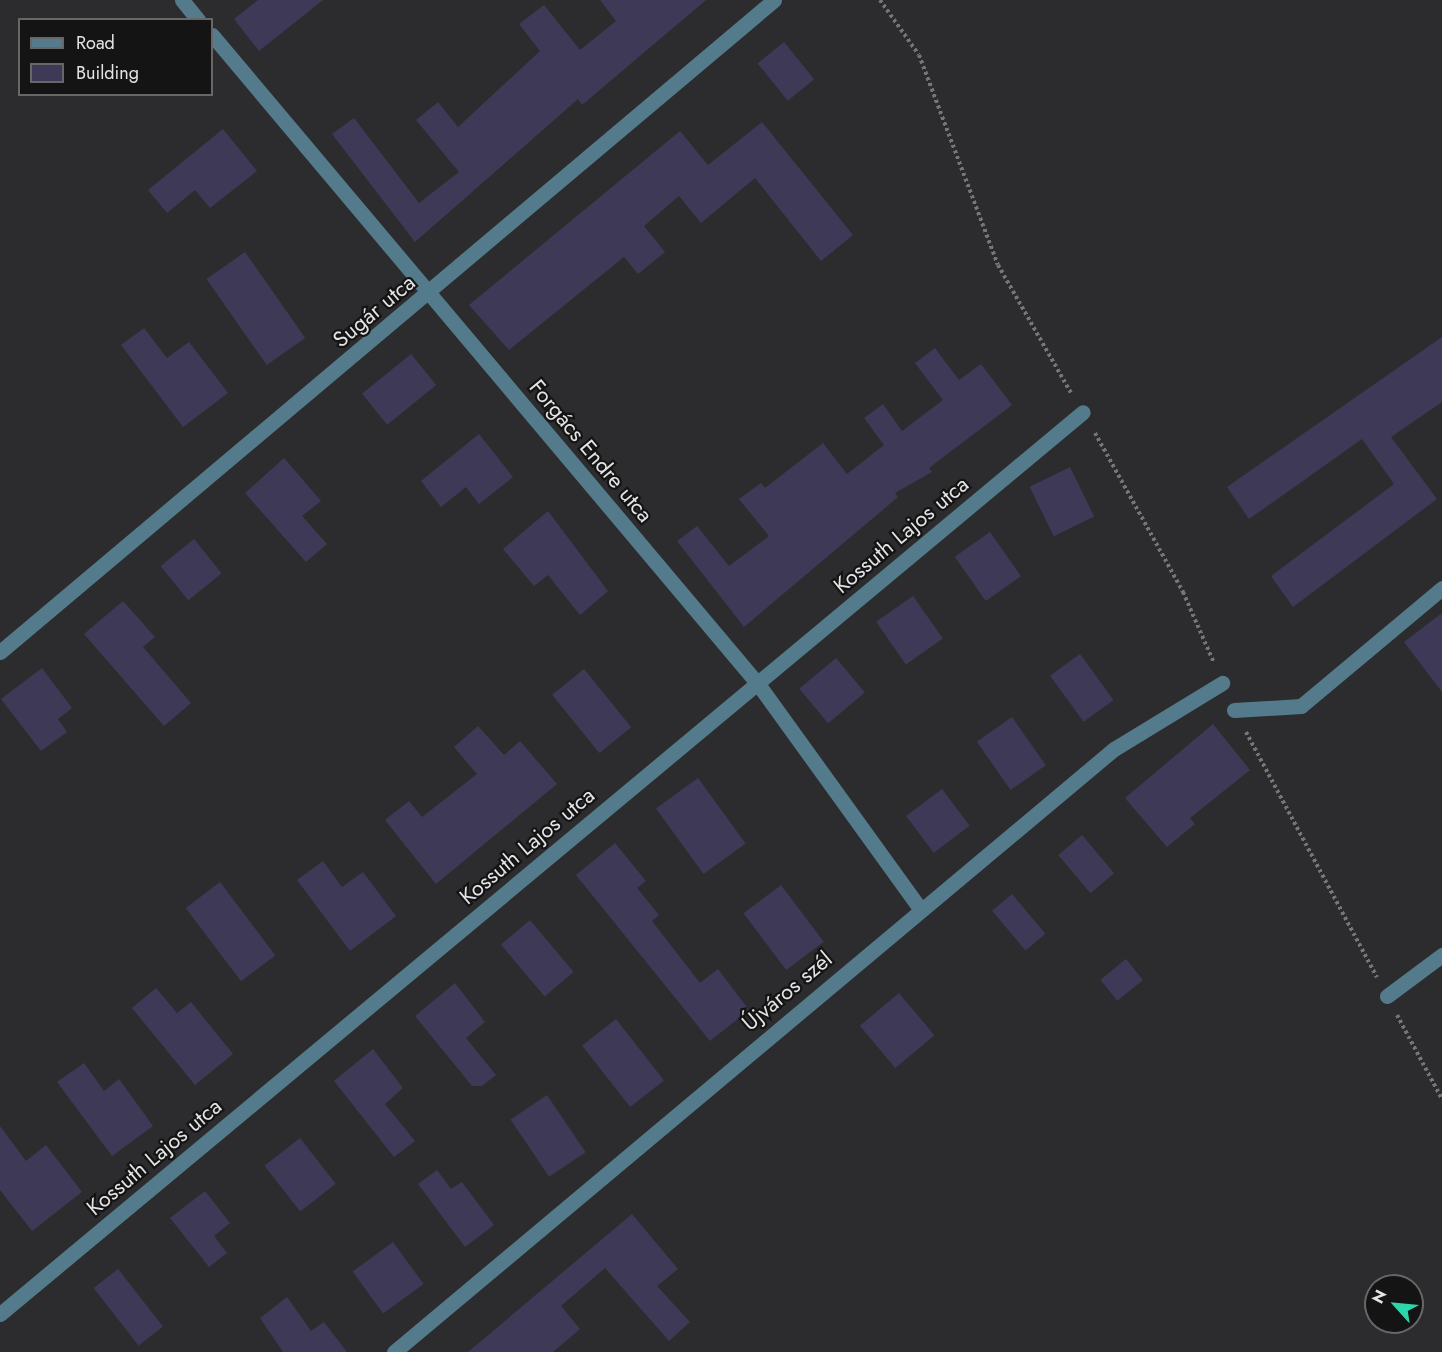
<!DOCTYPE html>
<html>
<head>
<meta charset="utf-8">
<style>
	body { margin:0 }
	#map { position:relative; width:1442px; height:1352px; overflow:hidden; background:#2c2c2e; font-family:Jost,sans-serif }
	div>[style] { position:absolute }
	.building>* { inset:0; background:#3e3957; transform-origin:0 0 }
	.path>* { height:4px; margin-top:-2px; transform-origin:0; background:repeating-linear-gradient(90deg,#767677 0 3px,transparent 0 6px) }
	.minor>* { height:15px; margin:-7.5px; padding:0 7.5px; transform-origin:7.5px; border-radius:7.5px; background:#547b8b }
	span { translate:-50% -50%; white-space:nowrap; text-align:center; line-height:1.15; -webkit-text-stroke:4.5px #141415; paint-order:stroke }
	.street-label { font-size:22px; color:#e4e4e5 }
	.legend { position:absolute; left:18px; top:18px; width:195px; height:78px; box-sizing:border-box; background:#141415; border:2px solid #676768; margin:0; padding:8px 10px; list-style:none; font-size:18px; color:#e4e4e5 }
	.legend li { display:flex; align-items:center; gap:12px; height:30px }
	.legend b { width:30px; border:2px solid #676768 }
	.north { position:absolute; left:1364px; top:1274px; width:60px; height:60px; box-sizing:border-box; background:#141415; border:2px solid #676768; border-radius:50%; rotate:297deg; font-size:16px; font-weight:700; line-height:24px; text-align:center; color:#e4e4e5 }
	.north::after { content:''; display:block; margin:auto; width:21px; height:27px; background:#2cd5ab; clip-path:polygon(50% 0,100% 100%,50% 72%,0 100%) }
</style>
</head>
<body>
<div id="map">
	<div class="building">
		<i style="clip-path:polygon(258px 0,323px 0,259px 51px,234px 19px)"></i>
		<i style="clip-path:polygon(600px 0,706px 0,582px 105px,578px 99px,415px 242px,332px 134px,354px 118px,419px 203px,459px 172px,416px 120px,438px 102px,458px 127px,540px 51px,519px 24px,544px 5px,580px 50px,616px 21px)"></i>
		<i style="left:784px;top:42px;width:48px;height:34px;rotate:51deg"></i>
		<i style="clip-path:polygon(762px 122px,853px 235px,821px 261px,755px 178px,701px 223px,679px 196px,644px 226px,665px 252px,638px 274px,624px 257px,509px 350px,469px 305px,680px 131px,708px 165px)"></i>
		<i style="clip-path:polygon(223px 129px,257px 171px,210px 208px,195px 190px,167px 213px,148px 190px)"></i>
		<i style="left:245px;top:252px;width:105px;height:47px;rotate:55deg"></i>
		<i style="clip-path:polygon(144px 328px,167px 358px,189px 342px,228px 393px,183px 427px,121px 345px)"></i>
		<i style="clip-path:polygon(1442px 337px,1442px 402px,1391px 437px,1437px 499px,1293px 607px,1271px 576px,1394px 484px,1362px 439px,1249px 519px,1227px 487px)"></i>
		<i style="clip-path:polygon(935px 348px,959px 380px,981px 364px,1012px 405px,929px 468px,932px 472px,895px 493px,898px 497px,744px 627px,677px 541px,697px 526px,729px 566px,769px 536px,739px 499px,761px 483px,765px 488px,823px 443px,847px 474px,884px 445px,864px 418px,883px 404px,902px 431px,943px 400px,915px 363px)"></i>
		<i style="left:411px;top:354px;width:40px;height:63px;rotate:51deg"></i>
		<i style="clip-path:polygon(479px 434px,513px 477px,479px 504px,466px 487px,441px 507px,421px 481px)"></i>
		<i style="clip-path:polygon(284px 458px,321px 501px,302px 516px,327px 544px,306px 562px,245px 493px)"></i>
		<i style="left:1070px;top:467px;width:55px;height:45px;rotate:64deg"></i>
		<i style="clip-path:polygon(548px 511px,608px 591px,580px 615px,548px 575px,534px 586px,503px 549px)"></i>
		<i style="left:990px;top:532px;width:54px;height:43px;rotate:55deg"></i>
		<i style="left:194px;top:539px;width:44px;height:43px;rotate:51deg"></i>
		<i style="left:913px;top:596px;width:52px;height:45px;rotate:55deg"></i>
		<i style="clip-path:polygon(123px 601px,155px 637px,143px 647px,191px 703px,164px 726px,84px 634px)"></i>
		<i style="clip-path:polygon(1442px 613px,1442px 692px,1404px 642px)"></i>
		<i style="left:1080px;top:654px;width:57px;height:37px;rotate:54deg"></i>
		<i style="left:836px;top:658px;width:45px;height:48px;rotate:50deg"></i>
		<i style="clip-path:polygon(42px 668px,72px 708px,58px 719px,67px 732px,41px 751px,1px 699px)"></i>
		<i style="left:584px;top:669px;width:75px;height:41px;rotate:51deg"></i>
		<i style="left:1012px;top:717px;width:59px;height:43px;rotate:55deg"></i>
		<i style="clip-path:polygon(1213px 724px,1250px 770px,1190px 818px,1195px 824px,1167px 847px,1125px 798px)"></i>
		<i style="clip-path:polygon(478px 726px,504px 755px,520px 741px,557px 784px,436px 884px,385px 820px,409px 801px,422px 817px,477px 774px,454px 747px)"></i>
		<i style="left:698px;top:778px;width:81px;height:52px;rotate:54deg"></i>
		<i style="left:942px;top:789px;width:46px;height:45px;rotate:53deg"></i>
		<i style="left:1082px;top:835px;width:50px;height:31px;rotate:50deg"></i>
		<i style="clip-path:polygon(615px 843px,646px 881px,637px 888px,659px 915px,652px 921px,700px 983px,718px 969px,749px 1010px,710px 1041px,576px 875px)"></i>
		<i style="clip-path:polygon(323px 861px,342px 887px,363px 872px,396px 916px,350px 951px,297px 880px)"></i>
		<i style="left:220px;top:882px;width:92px;height:43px;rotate:53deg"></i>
		<i style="left:781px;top:885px;width:71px;height:47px;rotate:53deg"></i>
		<i style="left:1012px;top:894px;width:52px;height:26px;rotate:50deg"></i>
		<i style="left:530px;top:920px;width:68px;height:38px;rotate:50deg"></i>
		<i style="left:1126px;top:959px;width:27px;height:33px;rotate:51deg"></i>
		<i style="clip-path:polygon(455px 983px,485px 1022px,466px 1038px,496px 1075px,482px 1086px,472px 1086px,415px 1016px)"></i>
		<i style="clip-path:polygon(156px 988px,177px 1013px,191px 1002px,233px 1054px,195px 1085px,132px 1008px)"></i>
		<i style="left:899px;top:993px;width:55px;height:51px;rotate:50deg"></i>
		<i style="left:616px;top:1019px;width:78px;height:43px;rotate:52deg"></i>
		<i style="clip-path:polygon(373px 1049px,403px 1088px,385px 1104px,415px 1141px,394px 1157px,334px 1081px)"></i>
		<i style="clip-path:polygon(84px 1063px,104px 1091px,119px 1079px,153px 1126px,112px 1156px,57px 1082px)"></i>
		<i style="left:547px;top:1095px;width:69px;height:44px;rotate:56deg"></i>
		<i style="clip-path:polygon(0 1126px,26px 1161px,46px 1145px,82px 1192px,32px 1231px,0 1190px)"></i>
		<i style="left:300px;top:1138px;width:58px;height:45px;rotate:52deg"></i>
		<i style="clip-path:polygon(437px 1170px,451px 1189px,462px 1182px,494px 1225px,465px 1247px,418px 1184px)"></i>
		<i style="clip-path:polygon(205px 1191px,230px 1223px,214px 1236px,227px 1253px,209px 1267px,170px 1218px)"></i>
		<i style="clip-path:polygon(632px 1214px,678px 1269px,657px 1286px,690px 1322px,669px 1341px,605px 1268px,561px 1306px,580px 1329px,553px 1352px,468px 1352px)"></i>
		<i style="left:393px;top:1242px;width:52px;height:50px;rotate:54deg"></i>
		<i style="left:118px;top:1269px;width:73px;height:31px;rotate:52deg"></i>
		<i style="clip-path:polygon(287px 1297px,311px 1331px,324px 1322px,347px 1352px,283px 1352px,260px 1318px)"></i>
	</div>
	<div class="path">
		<i style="left:880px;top:0;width:67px;rotate:54.7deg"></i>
		<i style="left:919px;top:55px;width:224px;rotate:69.4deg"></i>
		<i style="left:998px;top:265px;width:147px;rotate:60.3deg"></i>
		<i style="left:1095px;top:433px;width:182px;rotate:61deg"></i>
		<i style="left:1183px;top:592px;width:77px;rotate:66.4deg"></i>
		<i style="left:1246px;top:732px;width:278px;rotate:61.9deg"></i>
		<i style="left:1397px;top:1015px;width:95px;rotate:61.8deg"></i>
	</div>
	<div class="minor">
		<i style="left:182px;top:0;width:26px;rotate:51deg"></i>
		<i style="left:212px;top:35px;width:848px;rotate:49.93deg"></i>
		<i style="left:758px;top:684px;width:277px;rotate:54.2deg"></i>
		<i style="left:0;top:652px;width:1012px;rotate:-40.11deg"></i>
		<i style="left:1234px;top:710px;width:67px;rotate:-3.4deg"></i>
		<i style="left:1301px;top:706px;width:184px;rotate:-39.9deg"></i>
		<i style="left:1387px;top:996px;width:69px;rotate:-36.7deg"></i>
		<i style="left:0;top:1314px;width:1409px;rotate:-39.79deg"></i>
		<i style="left:394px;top:1352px;width:939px;rotate:-39.95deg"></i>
		<i style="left:1114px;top:749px;width:127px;rotate:-31.4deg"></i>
	</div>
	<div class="street-label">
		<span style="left:374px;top:311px;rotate:-40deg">Sugár utca</span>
		<span style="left:591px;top:451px;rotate:50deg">Forgács Endre utca</span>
		<span style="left:901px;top:535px;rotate:-40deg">Kossuth Lajos utca</span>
		<span style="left:527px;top:846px;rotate:-40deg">Kossuth Lajos utca</span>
		<span style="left:787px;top:991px;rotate:-40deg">Újváros szél</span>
		<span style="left:154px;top:1157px;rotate:-40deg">Kossuth Lajos utca</span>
	</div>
	<ul class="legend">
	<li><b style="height:8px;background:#547b8b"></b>Road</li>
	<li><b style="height:16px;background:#3e3957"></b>Building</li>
	</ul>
	<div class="north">N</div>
</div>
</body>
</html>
